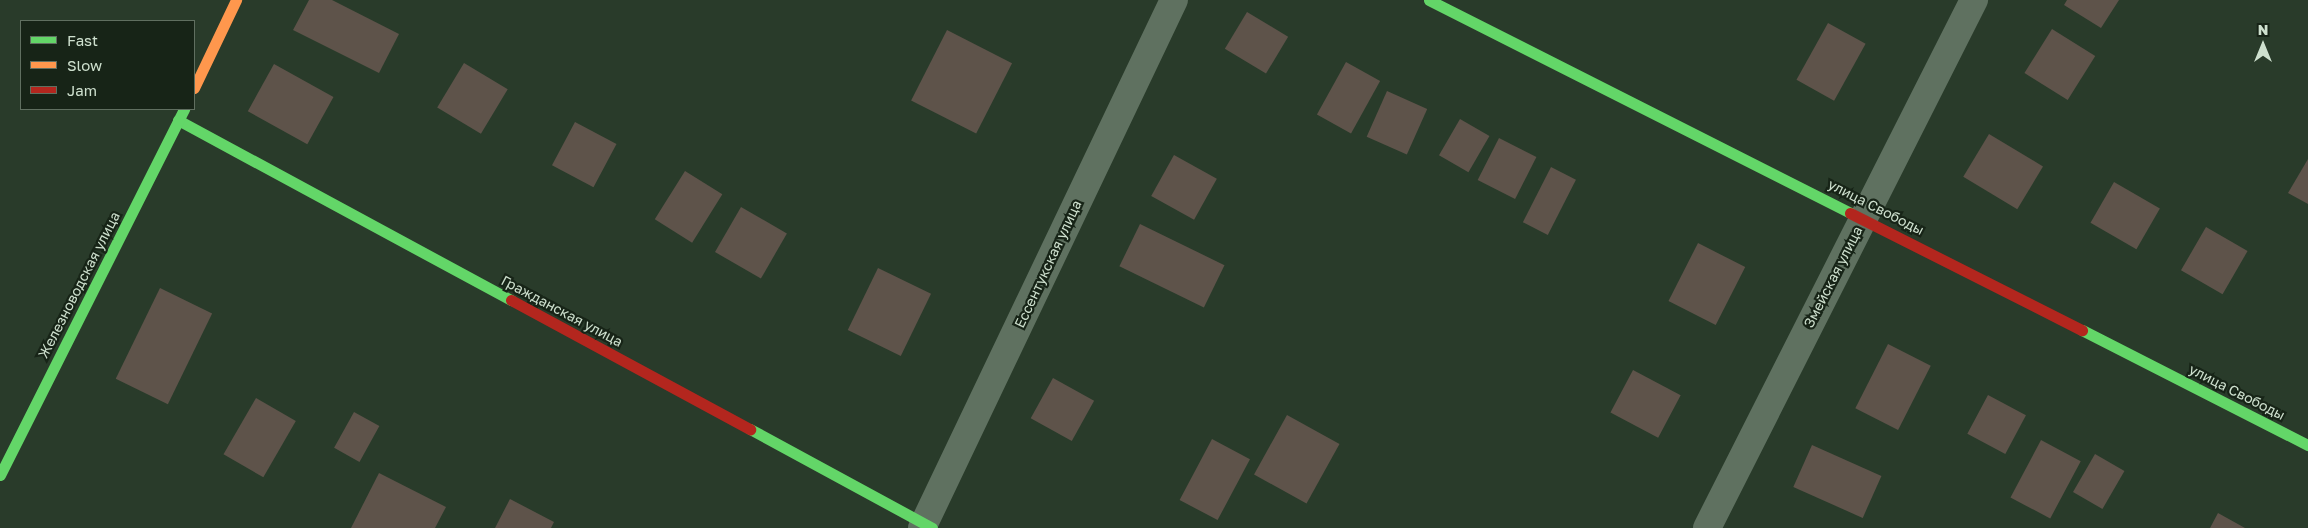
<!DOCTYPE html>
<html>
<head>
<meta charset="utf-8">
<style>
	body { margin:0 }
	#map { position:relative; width:2308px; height:528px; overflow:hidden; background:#293b2a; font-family:"Golos Text",sans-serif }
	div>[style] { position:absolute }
	.building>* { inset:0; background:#5e534a; transform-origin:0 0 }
	.street>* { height:28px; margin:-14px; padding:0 14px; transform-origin:14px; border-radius:14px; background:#5f7160 }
	.fast>* { height:11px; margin:-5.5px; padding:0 5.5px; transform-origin:5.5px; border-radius:5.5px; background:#63d668 }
	.slow>* { height:11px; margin:-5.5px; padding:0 5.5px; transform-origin:5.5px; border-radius:5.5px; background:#ff974d }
	.jam>* { height:11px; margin:-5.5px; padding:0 5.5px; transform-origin:5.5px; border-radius:5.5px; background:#b3261e }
	span { translate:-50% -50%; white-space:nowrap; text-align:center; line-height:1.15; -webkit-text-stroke:4.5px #172417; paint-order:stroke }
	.street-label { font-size:14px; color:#cee0ce }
	.legend { position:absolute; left:20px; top:20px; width:175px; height:90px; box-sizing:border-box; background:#172417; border:1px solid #606f60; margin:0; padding:6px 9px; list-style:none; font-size:15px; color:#cee0ce }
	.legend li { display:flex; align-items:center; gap:10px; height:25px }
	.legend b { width:25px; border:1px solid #606f60 }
	.north { position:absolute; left:2238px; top:20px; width:50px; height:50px; -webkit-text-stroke:4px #172417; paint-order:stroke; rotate:0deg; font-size:14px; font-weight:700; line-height:20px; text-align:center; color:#cee0ce }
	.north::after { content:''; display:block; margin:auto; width:18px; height:22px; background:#cee0ce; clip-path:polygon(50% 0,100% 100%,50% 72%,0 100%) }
</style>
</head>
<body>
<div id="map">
	<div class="building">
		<i style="clip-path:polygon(309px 0,332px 0,399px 34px,379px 73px,293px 30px)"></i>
		<i style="clip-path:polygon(2067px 0,2119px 0,2101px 28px,2064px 5px)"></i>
		<i style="left:1247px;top:12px;width:48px;height:43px;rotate:31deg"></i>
		<i style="left:1828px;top:23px;width:43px;height:65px;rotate:29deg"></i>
		<i style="left:2052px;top:29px;width:51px;height:52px;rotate:32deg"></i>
		<i style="left:947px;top:30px;width:73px;height:79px;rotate:27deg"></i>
		<i style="left:1346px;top:62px;width:39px;height:60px;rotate:29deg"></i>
		<i style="left:464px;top:63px;width:51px;height:52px;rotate:31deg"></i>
		<i style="left:274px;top:64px;width:68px;height:54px;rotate:29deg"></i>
		<i style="left:1387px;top:91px;width:44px;height:50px;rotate:24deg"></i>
		<i style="left:1460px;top:119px;width:34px;height:42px;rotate:30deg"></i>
		<i style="left:575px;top:122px;width:47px;height:49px;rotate:28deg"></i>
		<i style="left:1989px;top:134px;width:63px;height:50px;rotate:31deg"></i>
		<i style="left:1499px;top:138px;width:42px;height:47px;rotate:27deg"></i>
		<i style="left:1174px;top:155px;width:49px;height:47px;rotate:29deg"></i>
		<i style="clip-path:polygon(2308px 159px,2308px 204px,2288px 193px)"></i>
		<i style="left:1551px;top:167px;width:28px;height:62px;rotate:27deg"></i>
		<i style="left:685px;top:171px;width:44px;height:57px;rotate:32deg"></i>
		<i style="left:2114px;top:182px;width:53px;height:47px;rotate:30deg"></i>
		<i style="left:741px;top:207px;width:53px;height:52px;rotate:30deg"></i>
		<i style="left:1140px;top:224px;width:94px;height:47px;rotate:26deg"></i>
		<i style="left:2206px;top:227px;width:48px;height:50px;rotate:30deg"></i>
		<i style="left:1698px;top:243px;width:53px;height:65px;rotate:27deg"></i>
		<i style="left:878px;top:268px;width:59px;height:69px;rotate:26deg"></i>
		<i style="left:160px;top:288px;width:58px;height:101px;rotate:26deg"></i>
		<i style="left:1888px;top:344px;width:48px;height:72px;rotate:27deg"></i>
		<i style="left:1633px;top:370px;width:54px;height:48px;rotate:28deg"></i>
		<i style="left:1053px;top:378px;width:47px;height:46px;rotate:29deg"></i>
		<i style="left:1988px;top:395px;width:43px;height:44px;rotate:28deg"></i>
		<i style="left:256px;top:398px;width:46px;height:65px;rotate:30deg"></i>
		<i style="left:354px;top:412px;width:29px;height:41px;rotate:29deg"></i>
		<i style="left:1287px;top:415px;width:60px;height:68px;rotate:29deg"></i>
		<i style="left:1212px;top:439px;width:43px;height:69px;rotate:28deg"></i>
		<i style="left:2041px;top:440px;width:45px;height:65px;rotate:28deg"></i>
		<i style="left:1812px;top:445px;width:76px;height:46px;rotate:24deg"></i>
		<i style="left:2095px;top:454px;width:34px;height:44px;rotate:30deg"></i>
		<i style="clip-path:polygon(379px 473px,446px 507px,435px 528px,351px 528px)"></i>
		<i style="clip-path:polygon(510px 499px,554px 522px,551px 528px,495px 528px)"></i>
		<i style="clip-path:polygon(2218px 513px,2245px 528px,2210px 528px)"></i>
	</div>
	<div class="street">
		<i style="left:922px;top:528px;width:585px;rotate:-64.49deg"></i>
		<i style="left:1707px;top:528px;width:592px;rotate:-63.18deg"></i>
	</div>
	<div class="fast">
		<i style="left:1429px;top:0;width:472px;rotate:26.8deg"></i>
		<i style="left:178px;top:120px;width:379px;rotate:28.4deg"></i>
		<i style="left:2082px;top:330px;width:254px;rotate:27deg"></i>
		<i style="left:750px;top:429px;width:207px;rotate:28.5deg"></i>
		<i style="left:0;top:475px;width:410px;rotate:-63.3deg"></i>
	</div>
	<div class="slow">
		<i style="left:194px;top:88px;width:98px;rotate:-64.5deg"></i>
	</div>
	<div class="jam">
		<i style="left:1850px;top:213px;width:260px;rotate:26.8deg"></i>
		<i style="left:511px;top:300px;width:272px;rotate:28.4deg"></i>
	</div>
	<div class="street-label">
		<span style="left:1876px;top:207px;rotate:27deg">улица Свободы</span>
		<span style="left:1048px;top:264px;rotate:-65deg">Ессентукская улица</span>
		<span style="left:1833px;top:277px;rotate:-63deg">Змейская улица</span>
		<span style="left:79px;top:285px;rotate:-63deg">Железноводская улица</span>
		<span style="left:562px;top:311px;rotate:28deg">Гражданская улица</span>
		<span style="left:2237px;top:392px;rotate:27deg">улица Свободы</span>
	</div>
	<ul class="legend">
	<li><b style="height:6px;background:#63d668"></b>Fast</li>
	<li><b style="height:6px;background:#ff974d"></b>Slow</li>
	<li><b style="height:6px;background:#b3261e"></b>Jam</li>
	</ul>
	<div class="north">N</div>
</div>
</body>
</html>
